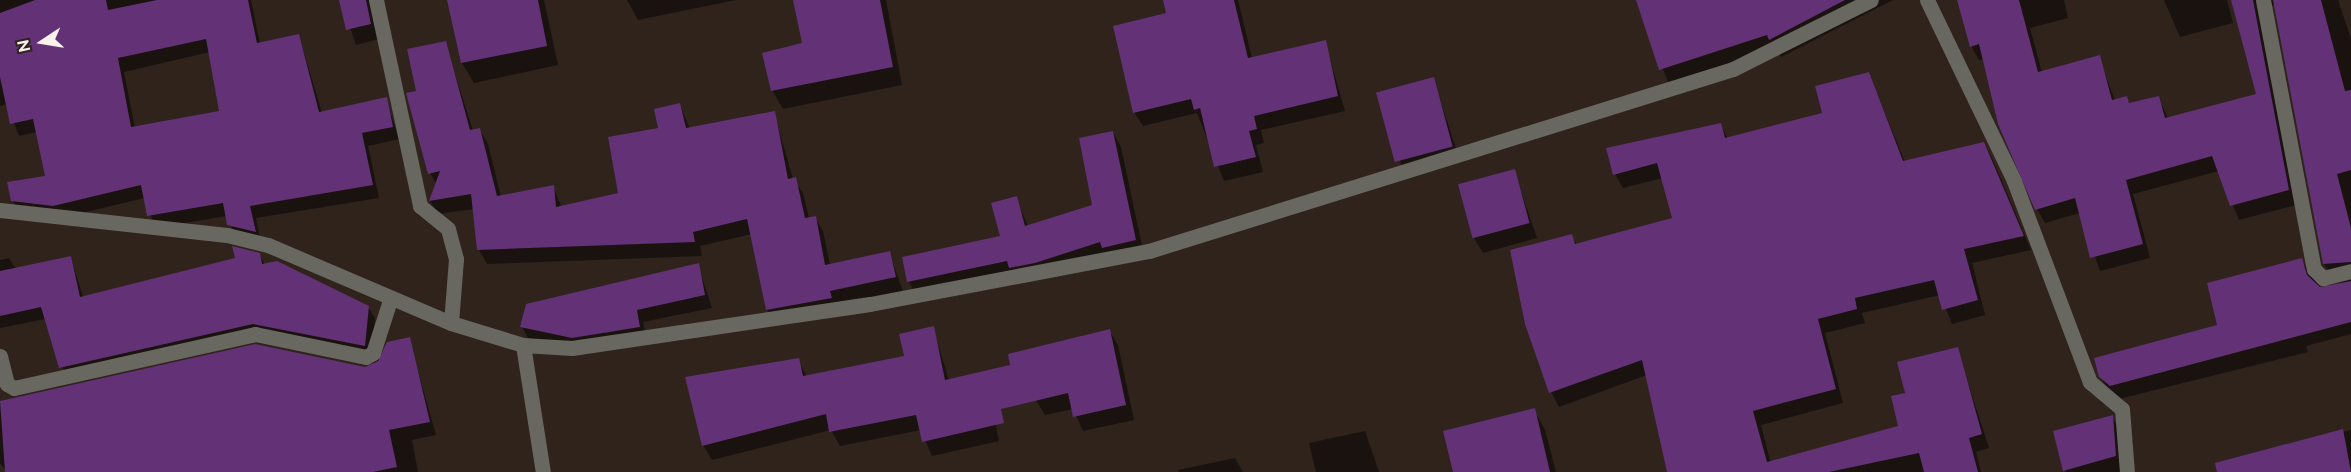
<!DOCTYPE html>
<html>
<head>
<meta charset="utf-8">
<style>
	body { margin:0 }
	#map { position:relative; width:2351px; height:472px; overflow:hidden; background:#2f231c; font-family:Raleway,sans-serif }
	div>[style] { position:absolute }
	.shadow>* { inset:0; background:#0007; transform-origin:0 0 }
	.building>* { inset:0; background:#633176; transform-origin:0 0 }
	.minor>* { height:15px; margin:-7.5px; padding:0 7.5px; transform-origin:7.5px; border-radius:7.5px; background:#686861 }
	span { translate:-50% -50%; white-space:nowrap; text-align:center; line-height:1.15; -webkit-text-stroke:5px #2f231c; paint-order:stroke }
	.north { position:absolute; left:12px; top:12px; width:60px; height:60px; -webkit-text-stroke:4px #2f231c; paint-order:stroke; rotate:258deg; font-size:16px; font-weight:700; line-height:24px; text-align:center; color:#faf1ec }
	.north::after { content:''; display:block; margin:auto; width:21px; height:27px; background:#faf1ec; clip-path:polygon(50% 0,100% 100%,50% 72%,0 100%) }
</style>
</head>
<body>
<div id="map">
	<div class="shadow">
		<i style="clip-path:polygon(evenodd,0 0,251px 0,260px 44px,299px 36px,322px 113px,386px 99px,399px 139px,368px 146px,379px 198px,256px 218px,261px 243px,236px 237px,227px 216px,155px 228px,145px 198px,61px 218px,20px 213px,13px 201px,47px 177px,37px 132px,19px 136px,7px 104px,0 106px,0 0,210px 52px,221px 112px,135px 128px,124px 72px,210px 52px)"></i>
		<i style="clip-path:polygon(341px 0,377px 0,379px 39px,356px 45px)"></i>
		<i style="clip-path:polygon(449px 0,544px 0,558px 65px,474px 83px,462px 63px)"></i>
		<i style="clip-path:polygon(627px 0,736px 0,638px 20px)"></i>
		<i style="clip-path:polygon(794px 0,886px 0,902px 85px,783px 109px,772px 90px,803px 44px)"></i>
		<i style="clip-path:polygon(1164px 0,1238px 0,1252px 58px,1325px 42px,1345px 111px,1261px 130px,1264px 143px,1256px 145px,1263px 172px,1224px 181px,1197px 113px,1143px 126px,1134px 112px,1168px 15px)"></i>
		<i style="clip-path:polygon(1638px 0,1893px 0,1781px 57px,1778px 52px,1670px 88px)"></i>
		<i style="clip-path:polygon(1964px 0,2064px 0,2068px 18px,2030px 28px,2042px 73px,2099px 57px,2115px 101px,2126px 98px,2130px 105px,2158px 97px,2168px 118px,2258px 95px,2232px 0,2338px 0,2351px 39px,2351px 276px,2333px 278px,2324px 264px,2275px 5px,2265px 6px,2296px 205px,2239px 220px,2219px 171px,2133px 194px,2150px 258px,2100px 271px,2080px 213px,2045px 223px,2037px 209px,1984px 59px,1979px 60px,1971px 46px)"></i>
		<i style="clip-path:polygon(2164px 0,2227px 0,2233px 23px,2180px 37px)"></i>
		<i style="clip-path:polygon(445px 42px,473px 131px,480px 130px,488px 144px,501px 197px,553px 187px,562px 208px,620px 194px,680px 105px,690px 129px,774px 113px,793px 179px,803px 193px,809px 218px,815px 217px,823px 231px,830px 265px,889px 252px,903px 291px,775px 323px,767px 309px,752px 234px,700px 246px,702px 256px,487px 264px,479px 250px,474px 209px,438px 214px,430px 201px,437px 185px,430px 173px,418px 92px)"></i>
		<i style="clip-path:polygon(1869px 74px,1905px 162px,1984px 143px,1992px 158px,2031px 250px,1972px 263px,1985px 315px,1952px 324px,1940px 295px,1862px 313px,1865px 323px,1825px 333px,1843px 403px,1761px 425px,1773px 472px,1670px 472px,1647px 375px,1559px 407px,1551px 392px,1571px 236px,1577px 245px,1673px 219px,1663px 178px,1623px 188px,1615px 174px,1720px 125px,1728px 139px,1824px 114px)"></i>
		<i style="left:1433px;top:78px;width:87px;height:57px;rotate:72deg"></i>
		<i style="clip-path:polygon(1113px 132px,1121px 147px,1144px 255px,917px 297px,909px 282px,1002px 237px,1016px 198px,1028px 226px,1094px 206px)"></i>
		<i style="clip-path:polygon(1514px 171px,1537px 238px,1483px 253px,1474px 238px)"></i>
		<i style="clip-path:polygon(259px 254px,265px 265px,368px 307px,375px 318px,371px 357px,261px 336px,67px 379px,46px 319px,0 328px,0 260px,9px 258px,16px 269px,71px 258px,83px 297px)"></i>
		<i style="clip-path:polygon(2301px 260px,2321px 289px,2351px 279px,2351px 334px,2306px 346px,2308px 352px,2119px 399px,2109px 391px,2100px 376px,2219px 326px)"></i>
		<i style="clip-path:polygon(698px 265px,712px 308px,643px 322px,647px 340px,580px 350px,529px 340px,522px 327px)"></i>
		<i style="clip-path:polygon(933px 328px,949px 380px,988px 388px,999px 441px,932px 456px,921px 430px,840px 446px,831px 430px,712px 460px,703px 445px,798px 360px,807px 377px,905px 357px)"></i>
		<i style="clip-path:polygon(1109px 330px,1118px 345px,1134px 420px,1083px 431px,1073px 409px,1045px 415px,1036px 400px)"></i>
		<i style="clip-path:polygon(409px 339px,436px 435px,412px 440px,418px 472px,7px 472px,0 463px,0 402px,255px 346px,365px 368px)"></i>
		<i style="clip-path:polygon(1957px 349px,1989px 448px,1976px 452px,1981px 472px,1794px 472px,1900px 427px,1906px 394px)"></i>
		<i style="clip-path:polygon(1534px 410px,1545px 430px,1556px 472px,1455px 472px)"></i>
		<i style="clip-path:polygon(2112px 417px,2121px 432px,2122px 472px,2065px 472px)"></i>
		<i style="clip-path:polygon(2351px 430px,2351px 472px,2242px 472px,2239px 458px)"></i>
		<i style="clip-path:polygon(1365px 431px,1379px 472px,1316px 472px,1309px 443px)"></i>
		<i style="clip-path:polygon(1235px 458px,1243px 472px,1179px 472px,1178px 470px)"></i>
	</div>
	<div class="building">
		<i style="clip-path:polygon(evenodd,35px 0,106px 0,108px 10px,157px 0,248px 0,257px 43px,299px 34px,319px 112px,387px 97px,393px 127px,362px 133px,373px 185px,250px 206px,256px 232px,227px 225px,223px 203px,147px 216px,141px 185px,53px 206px,11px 201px,7px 182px,45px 176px,33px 119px,10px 124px,0 77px,0 13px,35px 0,206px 39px,219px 111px,131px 127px,118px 58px,206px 39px)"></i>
		<i style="clip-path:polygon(339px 0,366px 0,371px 24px,346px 30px)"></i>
		<i style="clip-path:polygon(447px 0,538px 0,547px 46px,461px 63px)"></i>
		<i style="clip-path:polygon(793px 0,880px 0,893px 67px,771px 91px,762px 53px,802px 43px)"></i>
		<i style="clip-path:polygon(1163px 0,1234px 0,1248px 58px,1326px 40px,1338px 96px,1254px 116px,1257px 129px,1249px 131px,1256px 157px,1214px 167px,1200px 108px,1194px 110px,1191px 99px,1133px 113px,1113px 26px,1166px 13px)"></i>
		<i style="clip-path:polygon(1636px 0,1845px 0,1769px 40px,1767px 35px,1659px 70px)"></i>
		<i style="clip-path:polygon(1957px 0,2019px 0,2038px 72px,2100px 55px,2112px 100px,2127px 96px,2129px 103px,2159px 96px,2165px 118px,2256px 94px,2231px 0,2253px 0,2289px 190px,2230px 206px,2212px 156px,2126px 180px,2143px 244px,2090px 258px,2075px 198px,2035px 210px,1998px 124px,1979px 44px,1970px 47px)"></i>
		<i style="clip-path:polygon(2273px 0,2321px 0,2345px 91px,2351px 90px,2351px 170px,2337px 174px,2351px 228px,2351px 262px,2323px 264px)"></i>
		<i style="clip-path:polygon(446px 41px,470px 130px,480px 128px,497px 196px,554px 185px,556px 207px,618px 193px,608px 137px,658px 128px,654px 109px,680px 103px,686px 128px,775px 111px,788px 179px,796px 177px,805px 218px,816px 216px,825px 265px,890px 251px,896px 277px,830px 291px,832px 298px,766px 310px,747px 219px,693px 232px,695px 242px,477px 250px,471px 194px,429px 201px,440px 171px,428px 174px,406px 93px,416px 91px,407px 49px)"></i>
		<i style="clip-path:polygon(1869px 72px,1903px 161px,1984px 142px,2024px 236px,1964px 249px,1978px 300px,1942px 310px,1934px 280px,1855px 298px,1857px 309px,1818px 319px,1836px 389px,1753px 411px,1767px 462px,1898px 426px,1891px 396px,1905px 393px,1897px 362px,1958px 347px,1982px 434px,1969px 438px,1978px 472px,1924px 472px,1919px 453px,1829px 472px,1667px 472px,1642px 360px,1549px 393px,1525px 324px,1510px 250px,1572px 234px,1575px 244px,1672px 218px,1657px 163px,1613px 175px,1606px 148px,1721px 123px,1725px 138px,1822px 113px,1815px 86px)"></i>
		<i style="left:1434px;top:77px;width:72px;height:60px;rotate:75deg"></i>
		<i style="clip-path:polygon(1113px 131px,1136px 240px,1102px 248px,1100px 242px,1035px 263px,1009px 268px,1007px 261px,907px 282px,902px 257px,1000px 236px,991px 203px,1017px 196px,1025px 226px,1092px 205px,1079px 138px)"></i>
		<i style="left:1515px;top:169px;width:56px;height:59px;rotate:75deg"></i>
		<i style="clip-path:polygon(232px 246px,260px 253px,262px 264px,277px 261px,369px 306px,365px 346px,253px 324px,59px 368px,41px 307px,0 316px,0 271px,71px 256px,80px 297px,235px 258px)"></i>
		<i style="clip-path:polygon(2302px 258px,2307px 275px,2320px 287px,2351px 281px,2351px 322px,2110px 386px,2099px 377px,2094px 358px,2217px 325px,2207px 283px)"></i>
		<i style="clip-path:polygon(699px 263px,705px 295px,637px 310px,640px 327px,572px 338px,520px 327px,526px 304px)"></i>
		<i style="clip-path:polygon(934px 326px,945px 380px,1010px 365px,1008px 354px,1110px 329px,1126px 405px,1073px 417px,1068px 393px,1001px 409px,1004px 423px,922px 442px,916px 415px,829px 432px,826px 414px,702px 446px,685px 377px,799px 358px,803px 376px,904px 356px,899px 334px)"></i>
		<i style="clip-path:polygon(410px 337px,430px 422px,389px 430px,397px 467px,373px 472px,5px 472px,0 401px,255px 344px,365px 367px,378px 361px,387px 342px)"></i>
		<i style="clip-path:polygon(1535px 408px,1550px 472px,1453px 472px,1443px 431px)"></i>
		<i style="clip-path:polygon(2113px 415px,2116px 456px,2063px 471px,2053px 431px)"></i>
		<i style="clip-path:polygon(2343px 429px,2351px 472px,2217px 472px,2215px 463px)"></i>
	</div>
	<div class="minor">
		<i style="left:376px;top:0;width:211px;rotate:77.9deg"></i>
		<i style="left:420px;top:206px;width:36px;rotate:39deg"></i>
		<i style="left:448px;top:229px;width:31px;rotate:75deg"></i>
		<i style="left:456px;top:259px;width:64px;rotate:94.5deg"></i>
		<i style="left:1927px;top:0;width:201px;rotate:64.3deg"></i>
		<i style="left:2014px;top:181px;width:215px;rotate:69.3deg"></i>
		<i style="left:2090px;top:382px;width:42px;rotate:40.2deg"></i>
		<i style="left:2122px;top:409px;width:63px;rotate:85.5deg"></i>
		<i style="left:2263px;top:0;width:274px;rotate:79.3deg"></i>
		<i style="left:2314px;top:269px;width:13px;rotate:45deg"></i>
		<i style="left:2323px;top:278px;width:29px;rotate:-14deg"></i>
		<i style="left:0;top:210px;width:228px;rotate:6.3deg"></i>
		<i style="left:227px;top:235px;width:42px;rotate:13.7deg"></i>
		<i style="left:268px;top:245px;width:199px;rotate:23.1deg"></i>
		<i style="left:451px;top:323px;width:75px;rotate:17deg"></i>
		<i style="left:523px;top:345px;width:49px;rotate:3.5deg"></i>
		<i style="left:572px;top:348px;width:301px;rotate:-8.4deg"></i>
		<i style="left:870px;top:304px;width:284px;rotate:-10.8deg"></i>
		<i style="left:1149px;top:251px;width:612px;rotate:-17.31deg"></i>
		<i style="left:1733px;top:69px;width:154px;rotate:-26.6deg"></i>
		<i style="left:523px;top:345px;width:129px;rotate:81.1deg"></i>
		<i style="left:0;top:356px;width:29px;rotate:76deg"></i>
		<i style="left:7px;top:384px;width:8px;rotate:30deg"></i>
		<i style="left:14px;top:388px;width:247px;rotate:-12.6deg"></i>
		<i style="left:255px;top:334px;width:113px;rotate:11.7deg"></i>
		<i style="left:366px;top:357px;width:8px;rotate:-30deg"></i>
		<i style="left:373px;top:353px;width:56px;rotate:-72.2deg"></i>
	</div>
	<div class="north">N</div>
</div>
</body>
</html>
